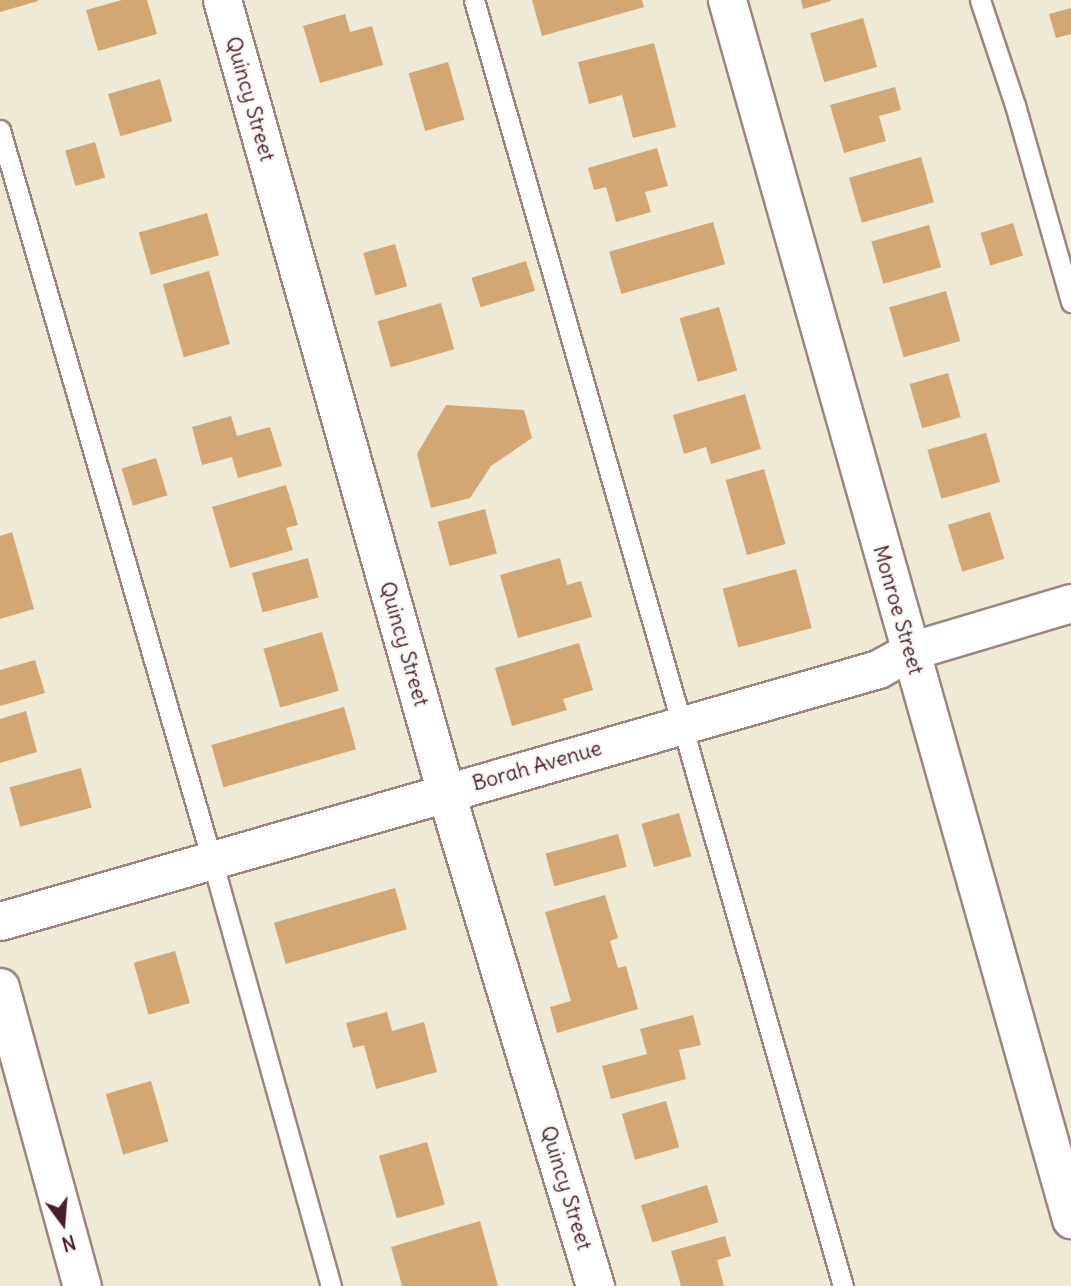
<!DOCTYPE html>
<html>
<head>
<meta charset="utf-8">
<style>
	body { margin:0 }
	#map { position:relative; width:1071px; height:1286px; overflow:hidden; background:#efead5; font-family:Delius,sans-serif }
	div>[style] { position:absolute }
	.building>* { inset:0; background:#d3a774; transform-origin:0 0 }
	.roads { filter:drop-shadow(2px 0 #9c8480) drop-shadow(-2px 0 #9c8480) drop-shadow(0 2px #9c8480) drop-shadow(0 -2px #9c8480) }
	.service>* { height:19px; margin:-9.5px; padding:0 9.5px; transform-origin:9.5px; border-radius:9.5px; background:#fff }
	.minor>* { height:37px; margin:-18.5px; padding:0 18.5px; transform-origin:18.5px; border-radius:18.5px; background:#fff }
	span { translate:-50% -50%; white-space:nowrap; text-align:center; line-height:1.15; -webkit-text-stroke:5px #f6f6f2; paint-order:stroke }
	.street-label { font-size:21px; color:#4a1f2b }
	.north { position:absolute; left:28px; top:1188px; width:70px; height:70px; -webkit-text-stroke:5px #f6f6f2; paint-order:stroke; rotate:164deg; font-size:19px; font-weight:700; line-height:28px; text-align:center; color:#4a1f2b }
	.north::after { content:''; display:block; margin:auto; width:24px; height:32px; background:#4a1f2b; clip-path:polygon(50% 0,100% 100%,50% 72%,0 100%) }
</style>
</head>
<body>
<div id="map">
	<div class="building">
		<i style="clip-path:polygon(0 0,38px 0,38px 1px,0 12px)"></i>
		<i style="clip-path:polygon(122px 0,147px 0,157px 34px,98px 51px,86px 10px)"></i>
		<i style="clip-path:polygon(532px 0,642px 0,644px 7px,542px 36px)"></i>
		<i style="clip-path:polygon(801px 0,830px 0,831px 1px,803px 9px)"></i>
		<i style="clip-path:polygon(1071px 8px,1071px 34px,1056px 38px,1049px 14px)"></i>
		<i style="clip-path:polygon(345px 14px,350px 32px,372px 26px,383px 65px,320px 83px,303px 26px)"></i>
		<i style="left:863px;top:18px;width:51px;height:55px;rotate:74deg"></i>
		<i style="clip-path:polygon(654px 43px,676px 127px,633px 138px,622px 95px,589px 104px,578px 62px)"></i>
		<i style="left:448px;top:62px;width:60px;height:41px;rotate:74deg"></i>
		<i style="left:160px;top:79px;width:44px;height:54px;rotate:74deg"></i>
		<i style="clip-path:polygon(895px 87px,901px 110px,879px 116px,886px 141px,844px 153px,830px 105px)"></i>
		<i style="left:95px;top:142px;width:37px;height:31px;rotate:74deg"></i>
		<i style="clip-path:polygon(657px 148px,668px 186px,645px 192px,651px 212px,616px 222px,606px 187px,594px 190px,588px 168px)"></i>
		<i style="left:921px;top:157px;width:47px;height:75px;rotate:74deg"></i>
		<i style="left:207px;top:213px;width:44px;height:71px;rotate:74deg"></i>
		<i style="left:713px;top:222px;width:44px;height:108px;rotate:74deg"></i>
		<i style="left:1013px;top:223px;width:34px;height:34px;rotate:73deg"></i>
		<i style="left:929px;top:225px;width:44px;height:60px;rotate:74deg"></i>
		<i style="left:395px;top:244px;width:44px;height:33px;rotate:74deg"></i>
		<i style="left:526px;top:261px;width:31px;height:57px;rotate:73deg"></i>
		<i style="left:209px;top:271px;width:76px;height:48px;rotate:74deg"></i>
		<i style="left:946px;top:291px;width:52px;height:59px;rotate:74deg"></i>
		<i style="left:441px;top:303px;width:48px;height:66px;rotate:74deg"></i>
		<i style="left:719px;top:307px;width:66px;height:41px;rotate:74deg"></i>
		<i style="left:948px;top:373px;width:46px;height:40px;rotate:74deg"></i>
		<i style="clip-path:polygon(745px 394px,761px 449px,711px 464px,706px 447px,684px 454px,673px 415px)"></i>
		<i style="clip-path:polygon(446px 405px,524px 410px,532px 438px,491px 466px,470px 498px,431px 508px,417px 454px)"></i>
		<i style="clip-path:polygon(231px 416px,237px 436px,270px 427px,282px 466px,238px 478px,232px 457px,202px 465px,192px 427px)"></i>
		<i style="left:986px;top:433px;width:51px;height:61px;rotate:74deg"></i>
		<i style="left:156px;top:458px;width:39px;height:36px;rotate:73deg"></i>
		<i style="left:764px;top:469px;width:78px;height:40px;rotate:74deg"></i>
		<i style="clip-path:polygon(286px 485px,298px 525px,286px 528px,293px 550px,230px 568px,212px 507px)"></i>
		<i style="left:485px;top:509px;width:46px;height:49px;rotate:75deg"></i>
		<i style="left:990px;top:512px;width:49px;height:44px;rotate:73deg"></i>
		<i style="clip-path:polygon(12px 532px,34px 609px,0 619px,0 536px)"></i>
		<i style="left:308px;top:558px;width:41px;height:58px;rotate:75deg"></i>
		<i style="clip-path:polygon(560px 558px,567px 585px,581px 581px,592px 617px,518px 638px,500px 575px)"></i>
		<i style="left:796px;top:569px;width:61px;height:76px;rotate:75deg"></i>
		<i style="left:322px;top:632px;width:61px;height:61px;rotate:74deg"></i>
		<i style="clip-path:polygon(579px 643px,593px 690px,563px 699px,567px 710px,512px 726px,495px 668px)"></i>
		<i style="clip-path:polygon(35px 660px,45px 693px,0 706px,0 670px)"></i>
		<i style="left:344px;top:707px;width:44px;height:138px;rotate:74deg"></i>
		<i style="clip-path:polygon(26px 711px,37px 752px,0 763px,0 719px)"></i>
		<i style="left:81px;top:768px;width:41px;height:74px;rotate:75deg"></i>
		<i style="left:679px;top:813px;width:45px;height:39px;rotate:74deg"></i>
		<i style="left:618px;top:834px;width:34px;height:75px;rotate:75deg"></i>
		<i style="left:395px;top:888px;width:43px;height:126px;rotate:74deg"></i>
		<i style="clip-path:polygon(605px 895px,618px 938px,610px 941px,618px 968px,626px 966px,638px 1009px,557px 1033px,550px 1007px,571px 1001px,545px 912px)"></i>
		<i style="left:175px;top:951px;width:54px;height:43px;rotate:74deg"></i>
		<i style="clip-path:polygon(387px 1012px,392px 1031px,424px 1022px,437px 1072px,376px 1089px,364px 1045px,353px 1048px,346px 1023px)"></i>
		<i style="clip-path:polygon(693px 1015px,701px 1045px,679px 1050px,686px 1079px,611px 1099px,602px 1066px,647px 1054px,640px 1029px)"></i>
		<i style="left:151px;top:1081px;width:63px;height:47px;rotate:74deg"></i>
		<i style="left:666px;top:1101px;width:48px;height:46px;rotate:74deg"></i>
		<i style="left:427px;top:1142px;width:65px;height:50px;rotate:74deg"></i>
		<i style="left:707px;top:1185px;width:39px;height:69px;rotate:73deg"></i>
		<i style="clip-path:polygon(480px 1221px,498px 1286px,402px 1286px,391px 1247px)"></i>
		<i style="clip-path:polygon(725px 1236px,731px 1256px,717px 1260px,724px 1286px,681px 1286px,671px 1251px)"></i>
	</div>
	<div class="roads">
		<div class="service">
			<i style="left:474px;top:0;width:1338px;rotate:73.99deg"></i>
			<i style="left:980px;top:0;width:111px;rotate:71.6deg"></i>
			<i style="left:1015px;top:105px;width:205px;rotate:74.1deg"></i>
			<i style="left:0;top:130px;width:760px;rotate:73.81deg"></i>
			<i style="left:212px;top:860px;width:442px;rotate:74.4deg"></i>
		</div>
		<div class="minor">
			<i style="left:222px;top:0;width:824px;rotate:74.23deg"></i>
			<i style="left:446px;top:793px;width:515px;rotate:73.18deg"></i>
			<i style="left:727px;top:0;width:1267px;rotate:74.24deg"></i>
			<i style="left:0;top:921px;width:913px;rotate:-16.01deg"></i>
			<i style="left:878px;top:669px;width:37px;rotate:-29deg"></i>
			<i style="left:910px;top:651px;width:168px;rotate:-16.6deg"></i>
			<i style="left:0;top:987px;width:310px;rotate:74.7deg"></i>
		</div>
	</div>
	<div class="street-label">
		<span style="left:250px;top:99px;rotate:74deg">Quincy Street</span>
		<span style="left:898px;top:610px;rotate:74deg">Monroe Street</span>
		<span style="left:404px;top:644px;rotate:74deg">Quincy Street</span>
		<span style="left:537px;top:766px;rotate:-16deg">Borah Avenue</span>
		<span style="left:566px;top:1188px;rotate:73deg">Quincy Street</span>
	</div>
	<div class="north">N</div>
</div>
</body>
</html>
